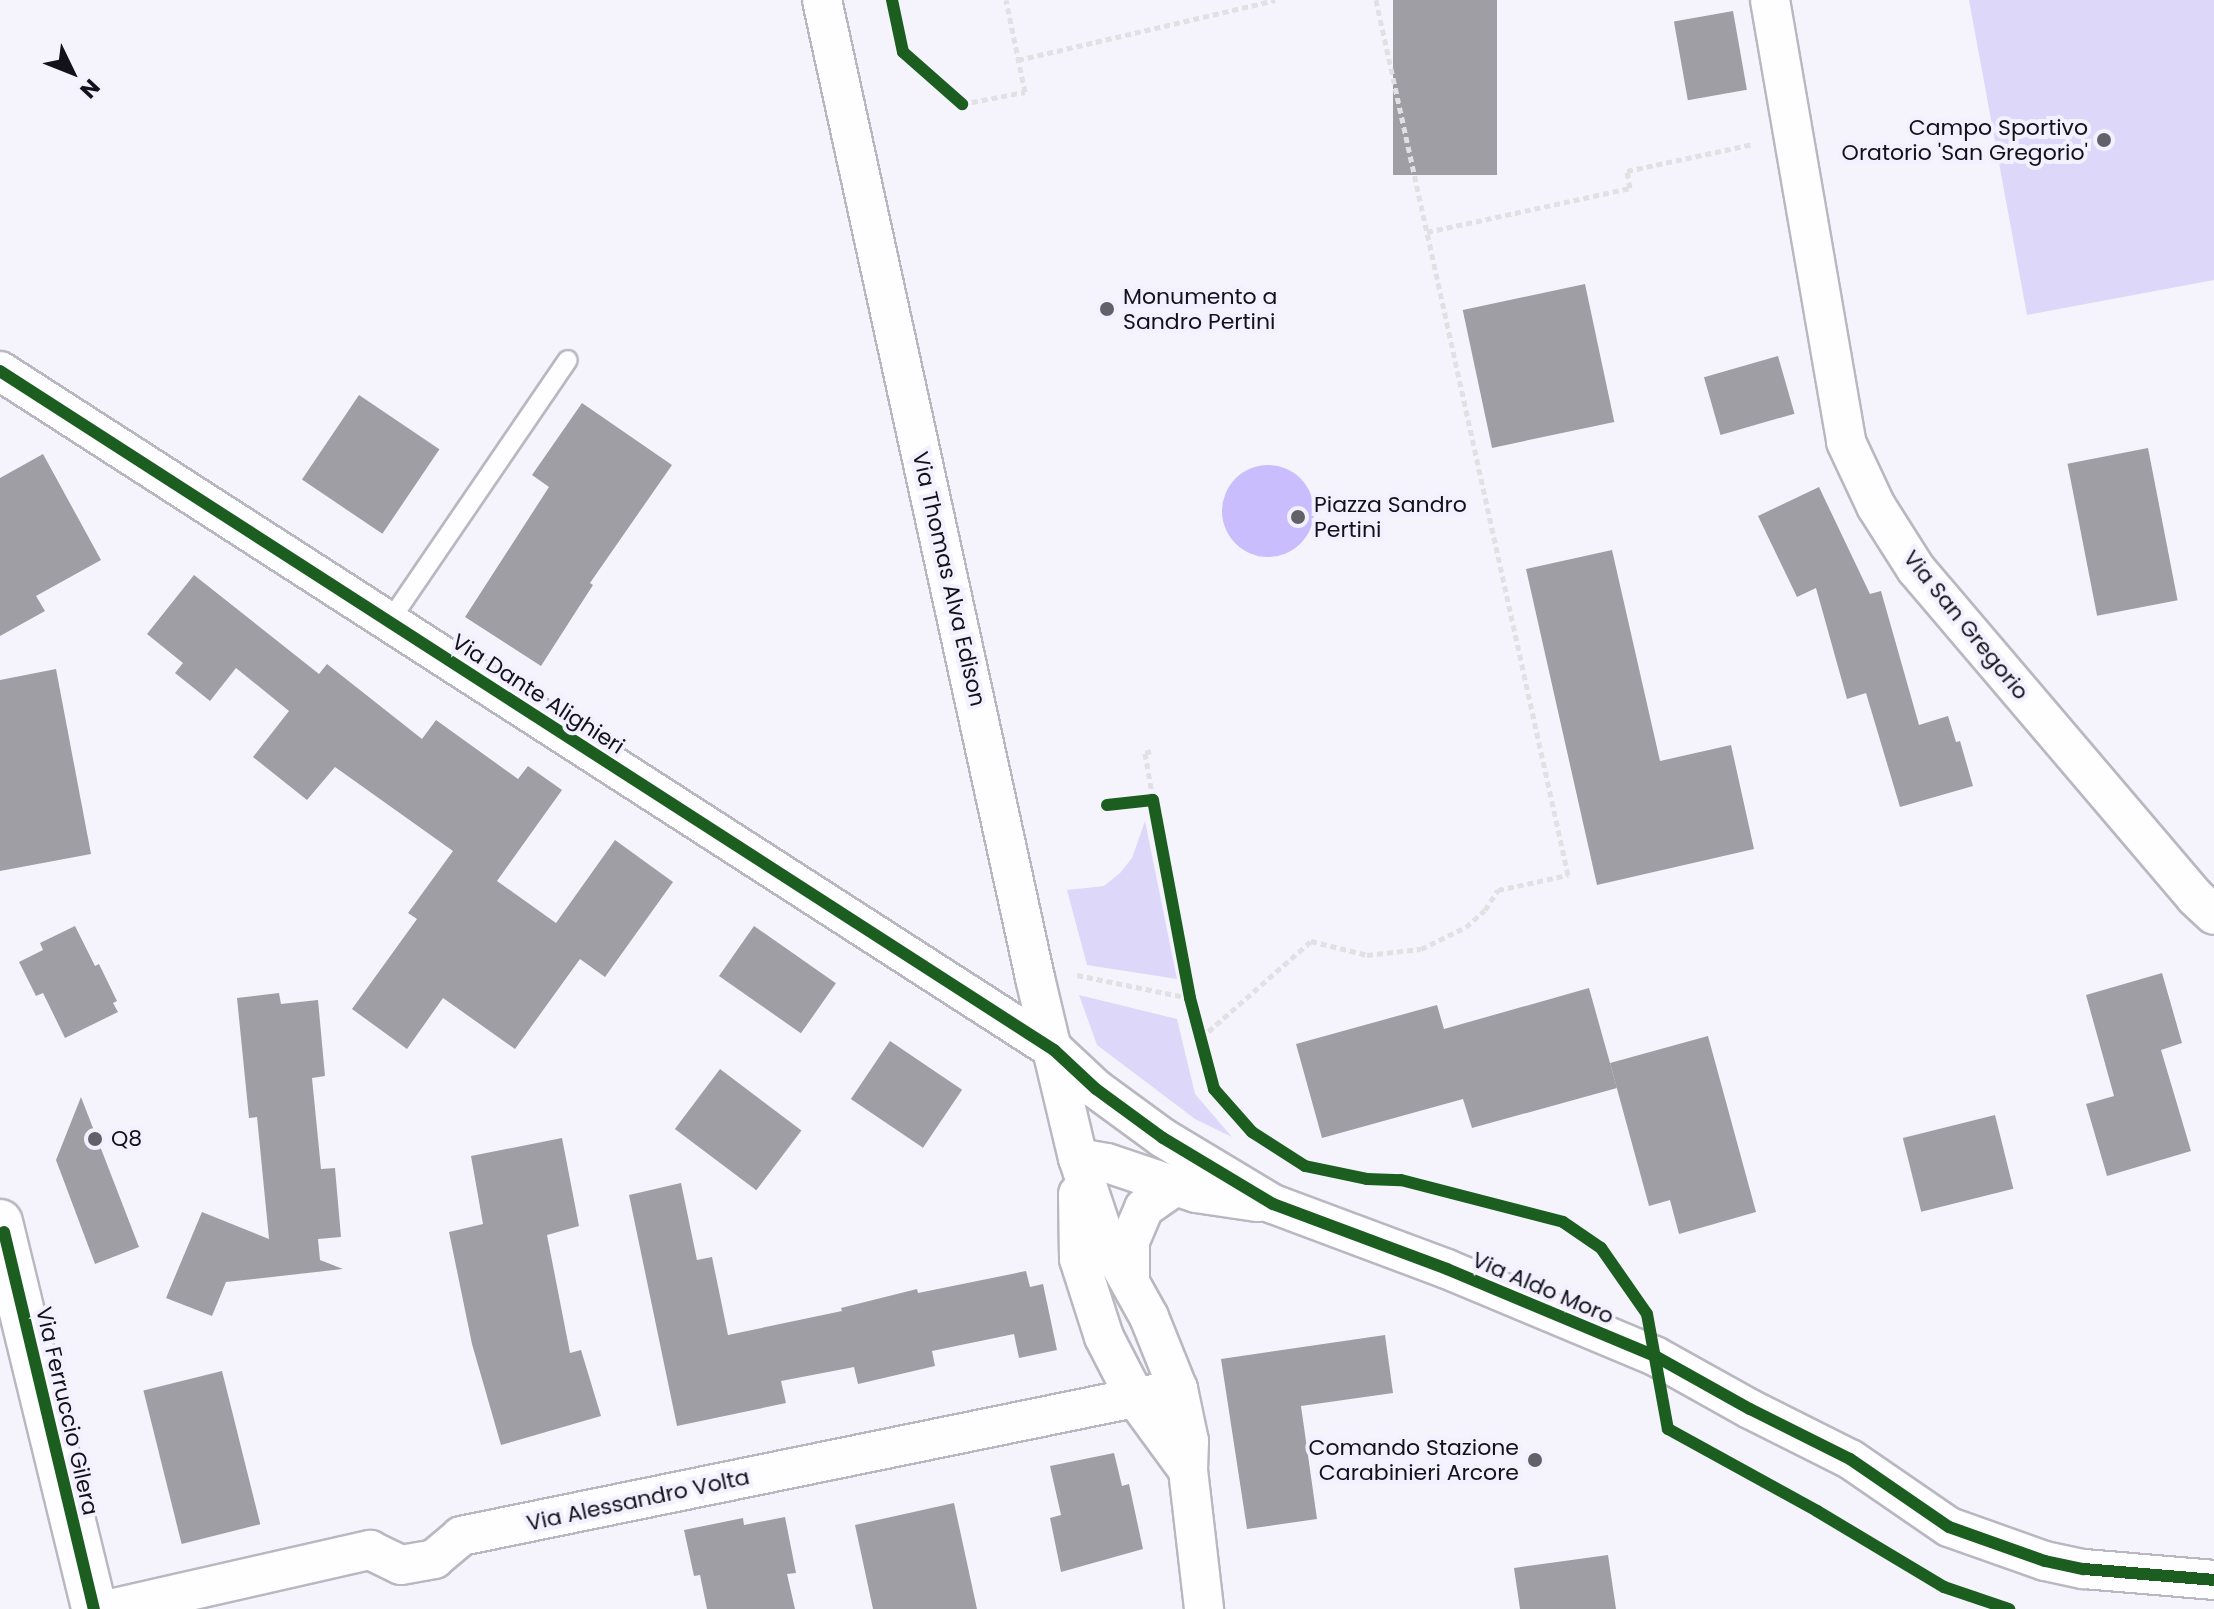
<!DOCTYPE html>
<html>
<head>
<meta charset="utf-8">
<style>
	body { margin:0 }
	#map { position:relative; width:2214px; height:1609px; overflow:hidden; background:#f5f4fc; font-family:Poppins,sans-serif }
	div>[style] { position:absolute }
	.green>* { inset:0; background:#ddd7f9 }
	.water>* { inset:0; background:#cabdfd }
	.round { border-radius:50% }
	.building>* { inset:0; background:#9f9ea5; transform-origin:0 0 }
	.path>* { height:5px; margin-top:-2.5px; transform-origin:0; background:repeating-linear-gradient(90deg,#e1e0e2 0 6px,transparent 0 10px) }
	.roads { filter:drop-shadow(2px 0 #b9b8c0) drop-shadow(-2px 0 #b9b8c0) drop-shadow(0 2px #b9b8c0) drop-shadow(0 -2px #b9b8c0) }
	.lane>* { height:18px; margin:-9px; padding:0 9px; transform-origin:9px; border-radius:9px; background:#fefdff }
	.street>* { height:38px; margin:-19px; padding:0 19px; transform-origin:19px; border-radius:19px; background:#fefdff }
	.secondary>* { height:44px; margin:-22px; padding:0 22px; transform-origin:22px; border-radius:22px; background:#fefdff }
	.cycleway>* { height:12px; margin:-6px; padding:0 6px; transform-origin:6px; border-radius:6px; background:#1b5e20 }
	.dots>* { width:22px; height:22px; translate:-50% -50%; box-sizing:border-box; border:4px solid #f3f1ff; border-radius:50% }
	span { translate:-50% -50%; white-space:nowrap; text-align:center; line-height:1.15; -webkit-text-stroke:8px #f3f1ff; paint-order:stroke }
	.poi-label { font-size:22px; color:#13121a }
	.right { translate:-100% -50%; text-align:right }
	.left { translate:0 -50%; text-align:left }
	.street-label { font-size:22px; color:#13121a }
	.north { position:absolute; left:32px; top:32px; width:80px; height:80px; -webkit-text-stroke:6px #f3f1ff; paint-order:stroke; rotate:133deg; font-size:22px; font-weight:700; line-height:32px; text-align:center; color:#13121a }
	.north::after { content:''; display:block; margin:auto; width:28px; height:36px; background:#13121a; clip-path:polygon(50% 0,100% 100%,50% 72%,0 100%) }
</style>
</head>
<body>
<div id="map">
	<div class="green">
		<i style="clip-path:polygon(1969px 0,2214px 0,2214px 280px,2027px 315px)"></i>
		<i style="clip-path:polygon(1145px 821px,1177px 979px,1087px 965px,1067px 890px,1104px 886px,1120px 873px,1132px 858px)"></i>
		<i style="clip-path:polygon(1079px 995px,1177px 1019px,1195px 1094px,1232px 1137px,1195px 1119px,1097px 1045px)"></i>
	</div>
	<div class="water">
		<i class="round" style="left:1222px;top:465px;width:92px;height:92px"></i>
	</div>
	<div class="building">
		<i style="left:1393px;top:0;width:104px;height:175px"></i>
		<i style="left:1733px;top:11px;width:80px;height:60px;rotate:80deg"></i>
		<i style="left:1585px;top:284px;width:141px;height:125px;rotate:78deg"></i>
		<i style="left:1778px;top:356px;width:60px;height:77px;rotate:74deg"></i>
		<i style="left:359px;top:395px;width:97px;height:102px;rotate:34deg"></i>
		<i style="clip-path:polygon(582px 403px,672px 465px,590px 583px,593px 585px,541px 666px,465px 617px,549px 487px,532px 475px)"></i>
		<i style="left:2148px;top:448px;width:155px;height:82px;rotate:79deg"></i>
		<i style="clip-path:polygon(43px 454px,101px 560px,36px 596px,45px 611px,0 636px,0 478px)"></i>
		<i style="clip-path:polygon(1819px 487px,1870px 594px,1881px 591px,1919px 725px,1948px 716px,1956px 742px,1960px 741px,1973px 786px,1900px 807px,1866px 693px,1847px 699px,1816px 588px,1797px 597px,1758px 516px)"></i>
		<i style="clip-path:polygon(1612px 550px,1660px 761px,1731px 745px,1754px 849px,1597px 885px,1526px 569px)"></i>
		<i style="clip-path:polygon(194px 575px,319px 674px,327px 664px,422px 739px,436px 720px,518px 779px,528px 766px,562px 790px,497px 881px,556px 923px,615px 840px,673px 882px,605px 977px,580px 959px,515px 1049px,443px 998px,407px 1049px,352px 1009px,417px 919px,408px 913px,453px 851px,335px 767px,307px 800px,253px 757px,289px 711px,236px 668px,210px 701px,175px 673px,183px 663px,147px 634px)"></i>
		<i style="clip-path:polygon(56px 669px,91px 854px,0 871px,0 680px)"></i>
		<i style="clip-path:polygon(75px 926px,95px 966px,99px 964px,117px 1001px,113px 1003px,118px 1012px,65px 1038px,43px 993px,36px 996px,19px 962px,43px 950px,40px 943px)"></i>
		<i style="left:754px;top:926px;width:100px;height:61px;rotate:35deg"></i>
		<i style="clip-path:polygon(2162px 973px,2182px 1043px,2161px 1050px,2191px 1151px,2107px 1176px,2086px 1104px,2114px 1096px,2086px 995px)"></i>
		<i style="clip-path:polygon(1589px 988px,1617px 1088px,1472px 1128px,1463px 1099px,1322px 1138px,1296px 1044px,1437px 1005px,1444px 1029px)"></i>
		<i style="clip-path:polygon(279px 993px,281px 1004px,318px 1000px,325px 1076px,312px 1078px,321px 1169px,335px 1168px,341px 1237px,318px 1239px,320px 1260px,343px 1269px,226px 1282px,212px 1316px,166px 1298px,202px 1212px,269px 1239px,257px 1117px,249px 1118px,237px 998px)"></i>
		<i style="clip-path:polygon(1708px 1036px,1756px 1212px,1679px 1234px,1670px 1200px,1649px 1206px,1610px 1063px)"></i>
		<i style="left:890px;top:1041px;width:87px;height:70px;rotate:34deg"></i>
		<i style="left:720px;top:1069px;width:102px;height:75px;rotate:37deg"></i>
		<i style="clip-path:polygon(81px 1097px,139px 1247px,95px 1264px,56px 1160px)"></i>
		<i style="left:1995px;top:1115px;width:76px;height:95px;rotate:76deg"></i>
		<i style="clip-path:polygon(562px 1138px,579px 1226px,547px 1235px,570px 1353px,581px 1350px,601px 1416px,501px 1445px,472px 1344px,449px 1232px,483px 1224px,471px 1156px)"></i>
		<i style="clip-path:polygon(681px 1183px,697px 1260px,712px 1257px,728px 1335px,842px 1311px,841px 1308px,917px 1289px,918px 1293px,1026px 1271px,1030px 1287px,1043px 1284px,1057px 1350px,1019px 1358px,1014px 1334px,932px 1351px,935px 1366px,858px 1384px,854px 1367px,781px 1381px,786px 1403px,677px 1426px,629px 1195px)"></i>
		<i style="clip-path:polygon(1385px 1335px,1393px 1393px,1301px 1406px,1317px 1519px,1247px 1529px,1221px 1359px)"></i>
		<i style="left:222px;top:1371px;width:158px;height:81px;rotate:76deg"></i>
		<i style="clip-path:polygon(1114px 1453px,1122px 1486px,1129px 1484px,1143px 1549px,1061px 1572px,1050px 1518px,1061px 1515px,1050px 1466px)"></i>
		<i style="clip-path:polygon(954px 1503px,977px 1609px,873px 1609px,855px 1525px)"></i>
		<i style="clip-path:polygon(785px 1517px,796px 1573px,787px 1574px,795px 1609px,707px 1609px,700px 1575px,694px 1576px,684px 1530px,743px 1518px,744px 1525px)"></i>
		<i style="clip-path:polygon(1608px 1555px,1616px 1609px,1520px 1609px,1514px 1568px)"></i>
	</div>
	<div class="path">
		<i style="left:1018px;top:60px;width:264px;rotate:-13.1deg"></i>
		<i style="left:962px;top:104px;width:64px;rotate:-10.8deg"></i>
		<i style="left:1025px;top:92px;width:94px;rotate:-101.7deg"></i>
		<i style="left:1427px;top:232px;width:208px;rotate:-12.2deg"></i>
		<i style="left:1630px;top:188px;width:17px;rotate:-100deg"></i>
		<i style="left:1627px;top:171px;width:129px;rotate:-12.1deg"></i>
		<i style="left:1151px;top:751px;width:6px;rotate:162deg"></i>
		<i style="left:1145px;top:753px;width:48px;rotate:80.3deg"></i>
		<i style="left:1077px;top:975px;width:115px;rotate:11.5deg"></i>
		<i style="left:1201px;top:1038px;width:147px;rotate:-41.4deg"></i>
		<i style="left:1311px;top:941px;width:58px;rotate:14deg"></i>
		<i style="left:1367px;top:955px;width:54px;rotate:-6.3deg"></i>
		<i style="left:1421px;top:949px;width:50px;rotate:-26.1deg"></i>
		<i style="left:1466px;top:927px;width:25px;rotate:-42deg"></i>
		<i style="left:1485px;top:910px;width:24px;rotate:-57deg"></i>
		<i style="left:1498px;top:890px;width:72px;rotate:-12.1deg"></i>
		<i style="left:1568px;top:875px;width:896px;rotate:-102.38deg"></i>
	</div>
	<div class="roads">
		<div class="lane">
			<i style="left:389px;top:622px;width:317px;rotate:-55.7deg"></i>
		</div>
		<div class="street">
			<i style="left:822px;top:0;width:1001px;rotate:77.71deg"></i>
			<i style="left:1035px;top:978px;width:185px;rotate:76.6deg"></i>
			<i style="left:1078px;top:1158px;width:82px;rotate:71.6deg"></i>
			<i style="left:1104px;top:1236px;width:93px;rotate:60.9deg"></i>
			<i style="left:1149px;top:1317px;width:78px;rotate:68.1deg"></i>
			<i style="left:1178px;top:1389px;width:53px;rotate:78.1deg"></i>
			<i style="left:1189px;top:1441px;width:29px;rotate:92deg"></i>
			<i style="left:1188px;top:1470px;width:140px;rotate:83.4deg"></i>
			<i style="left:1770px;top:0;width:448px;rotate:80.2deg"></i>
			<i style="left:1846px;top:442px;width:71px;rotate:64.9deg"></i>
			<i style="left:1876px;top:506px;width:75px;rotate:57.6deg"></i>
			<i style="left:1916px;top:569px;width:431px;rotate:49.6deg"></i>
			<i style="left:2195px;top:897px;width:26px;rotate:43deg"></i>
			<i style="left:0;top:371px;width:1254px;rotate:32.79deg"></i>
			<i style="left:1054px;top:1050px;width:57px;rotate:42.9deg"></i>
			<i style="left:1096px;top:1089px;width:83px;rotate:36.2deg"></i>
			<i style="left:1163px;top:1138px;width:128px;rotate:31deg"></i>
			<i style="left:1273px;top:1204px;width:186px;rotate:20.5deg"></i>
			<i style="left:1447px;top:1269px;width:225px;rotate:22.7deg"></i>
			<i style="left:1655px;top:1356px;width:109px;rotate:29.2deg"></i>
			<i style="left:1750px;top:1409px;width:112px;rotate:26.6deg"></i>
			<i style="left:1850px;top:1459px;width:120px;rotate:34.5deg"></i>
			<i style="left:1949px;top:1527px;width:102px;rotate:19.5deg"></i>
			<i style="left:2045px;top:1561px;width:40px;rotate:12deg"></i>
			<i style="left:2084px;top:1569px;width:130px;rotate:4.8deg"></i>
			<i style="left:1078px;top:1158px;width:29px;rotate:10deg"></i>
			<i style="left:1107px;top:1163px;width:94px;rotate:18.6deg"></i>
			<i style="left:1196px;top:1193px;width:63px;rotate:8.3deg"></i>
			<i style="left:1078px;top:1194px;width:65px;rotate:89.1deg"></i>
			<i style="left:1079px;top:1259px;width:82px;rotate:72.2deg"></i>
			<i style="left:1104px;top:1337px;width:70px;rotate:62.7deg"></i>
			<i style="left:1136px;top:1399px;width:88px;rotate:53.8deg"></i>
			<i style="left:1130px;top:1282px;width:41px;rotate:-90deg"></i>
			<i style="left:1130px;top:1241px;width:36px;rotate:-67deg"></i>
			<i style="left:1144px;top:1208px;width:39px;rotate:-35deg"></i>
			<i style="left:110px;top:1609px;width:267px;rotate:-12.8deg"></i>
			<i style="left:370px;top:1550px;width:34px;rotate:26deg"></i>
			<i style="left:401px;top:1565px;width:34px;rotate:-10deg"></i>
			<i style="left:434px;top:1559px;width:35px;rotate:-40deg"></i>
			<i style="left:461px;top:1536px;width:732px;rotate:-11.59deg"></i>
		</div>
		<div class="secondary">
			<i style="left:0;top:1222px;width:398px;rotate:76.3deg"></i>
		</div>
	</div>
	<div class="cycleway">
		<i style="left:892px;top:0;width:53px;rotate:78.1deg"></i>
		<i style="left:903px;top:52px;width:79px;rotate:41.4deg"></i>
		<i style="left:0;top:371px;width:1254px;rotate:32.79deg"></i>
		<i style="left:1054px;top:1050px;width:57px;rotate:42.9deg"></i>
		<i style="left:1096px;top:1089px;width:83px;rotate:36.2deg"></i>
		<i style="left:1163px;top:1138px;width:128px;rotate:31deg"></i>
		<i style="left:1273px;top:1204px;width:186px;rotate:20.5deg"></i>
		<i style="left:1447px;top:1269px;width:225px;rotate:22.7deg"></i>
		<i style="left:1655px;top:1356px;width:109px;rotate:29.2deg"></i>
		<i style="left:1750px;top:1409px;width:112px;rotate:26.6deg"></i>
		<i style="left:1850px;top:1459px;width:120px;rotate:34.5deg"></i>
		<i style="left:1949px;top:1527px;width:102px;rotate:19.5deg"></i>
		<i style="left:2045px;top:1561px;width:40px;rotate:12deg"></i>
		<i style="left:2084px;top:1569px;width:130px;rotate:4.8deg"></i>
		<i style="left:1107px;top:805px;width:46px;rotate:-6.2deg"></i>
		<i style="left:1153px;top:800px;width:201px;rotate:79.4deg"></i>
		<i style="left:1190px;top:998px;width:94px;rotate:75.2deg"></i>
		<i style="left:1214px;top:1089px;width:57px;rotate:48.5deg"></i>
		<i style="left:1252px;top:1132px;width:63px;rotate:32.7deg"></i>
		<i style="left:1305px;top:1166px;width:63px;rotate:11.8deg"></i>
		<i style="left:1367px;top:1179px;width:34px;rotate:2deg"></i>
		<i style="left:1401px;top:1180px;width:167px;rotate:14.5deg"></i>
		<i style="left:1563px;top:1222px;width:46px;rotate:34.4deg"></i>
		<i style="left:1601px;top:1248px;width:80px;rotate:55.1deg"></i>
		<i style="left:1647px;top:1314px;width:117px;rotate:79.7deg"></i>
		<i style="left:1668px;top:1429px;width:170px;rotate:28.8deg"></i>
		<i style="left:1817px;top:1511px;width:148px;rotate:30.9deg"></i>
		<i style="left:1944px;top:1587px;width:69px;rotate:18.7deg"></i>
		<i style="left:4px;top:1232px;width:388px;rotate:76.6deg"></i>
	</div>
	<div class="dots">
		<i style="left:2104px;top:140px;background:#626169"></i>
		<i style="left:1107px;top:309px;background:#626169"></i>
		<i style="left:1298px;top:517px;background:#626169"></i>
		<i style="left:95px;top:1139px;background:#626169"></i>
		<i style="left:1535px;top:1460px;background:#626169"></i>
	</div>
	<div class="poi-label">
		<span class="right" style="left:2088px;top:140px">Campo Sportivo<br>Oratorio 'San Gregorio'</span>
		<span class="left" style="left:1123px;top:309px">Monumento a<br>Sandro Pertini</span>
		<span class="left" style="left:1314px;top:517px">Piazza Sandro<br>Pertini</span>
		<span class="left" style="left:111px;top:1139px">Q8</span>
		<span class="right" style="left:1519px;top:1460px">Comando Stazione<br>Carabinieri Arcore</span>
	</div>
	<div class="street-label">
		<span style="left:949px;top:579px;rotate:77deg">Via Thomas Alva Edison</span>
		<span style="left:1966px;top:625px;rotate:51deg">Via San Gregorio</span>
		<span style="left:538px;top:694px;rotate:33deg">Via Dante Alighieri</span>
		<span style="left:1543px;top:1288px;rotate:23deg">Via Aldo Moro</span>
		<span style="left:67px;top:1411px;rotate:77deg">Via Ferruccio Gilera</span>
		<span style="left:638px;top:1500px;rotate:-12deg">Via Alessandro Volta</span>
	</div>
	<div class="north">N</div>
</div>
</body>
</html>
